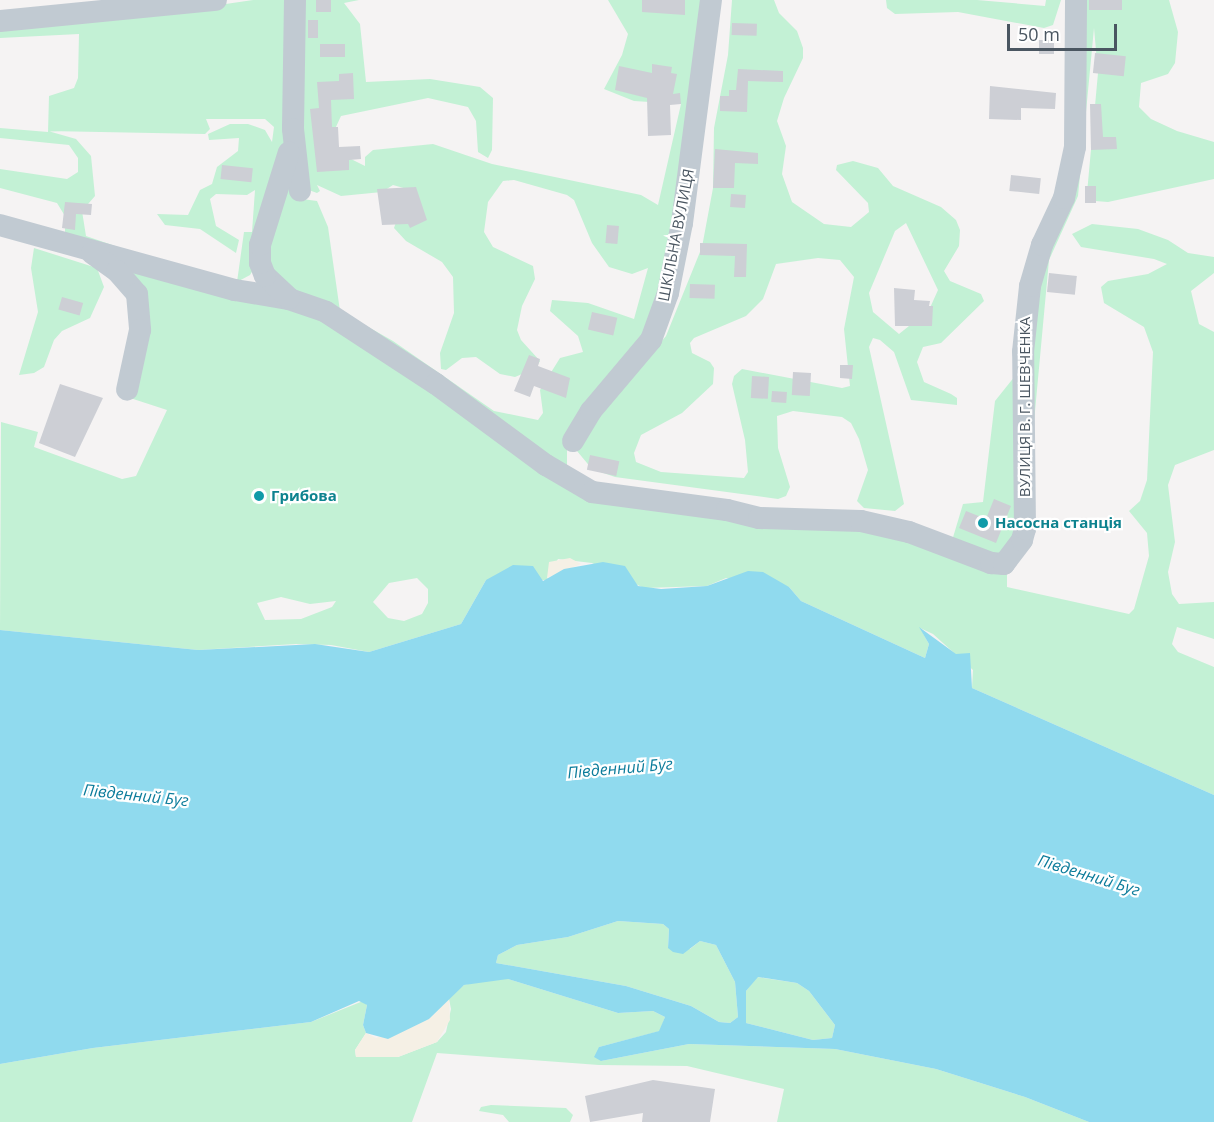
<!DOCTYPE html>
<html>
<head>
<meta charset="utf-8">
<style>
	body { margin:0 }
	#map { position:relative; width:1214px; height:1122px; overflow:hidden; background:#f5f3f3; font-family:"Open Sans",sans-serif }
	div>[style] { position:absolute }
	.green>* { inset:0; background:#c3f1d5 }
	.sand>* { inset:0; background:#f5f0e5 }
	.water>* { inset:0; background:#90daee }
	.building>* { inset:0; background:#cdcfd5; transform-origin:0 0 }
	.minor>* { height:22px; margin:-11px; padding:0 11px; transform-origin:11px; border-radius:11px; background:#c1cad2 }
	.dots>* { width:16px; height:16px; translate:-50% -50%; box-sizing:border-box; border:3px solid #fff; border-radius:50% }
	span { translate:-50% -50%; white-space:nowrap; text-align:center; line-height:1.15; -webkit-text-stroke:4.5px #fff; paint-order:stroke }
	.street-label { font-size:15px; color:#4a5661 }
	.culture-label { font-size:15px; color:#0d838f; font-weight:700 }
	.left { translate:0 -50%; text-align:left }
	.water-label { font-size:16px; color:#0c7c9b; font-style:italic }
	.scale { position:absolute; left:1007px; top:24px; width:110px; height:27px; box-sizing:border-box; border:3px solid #4a5661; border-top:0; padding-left:8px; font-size:18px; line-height:21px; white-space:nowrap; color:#4a5661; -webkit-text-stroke:4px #fff; paint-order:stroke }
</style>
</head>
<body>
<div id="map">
	<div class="green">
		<i style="clip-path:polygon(evenodd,253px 0,290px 0,288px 126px,256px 265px,250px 275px,237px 282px,244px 232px,252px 232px,255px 190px,247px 195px,216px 194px,210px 199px,216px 226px,239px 240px,236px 253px,200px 229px,165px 225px,157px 214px,188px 215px,200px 190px,212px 184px,217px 167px,238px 151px,239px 138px,209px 140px,208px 134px,230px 124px,248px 124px,265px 130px,272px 142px,274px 127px,265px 119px,206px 119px,210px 129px,205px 134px,48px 131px,76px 139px,91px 156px,95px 196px,82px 211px,86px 236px,316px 315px,594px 495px,838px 521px,1007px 569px,1007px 587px,1129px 614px,1134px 609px,1149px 556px,1147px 533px,1129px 511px,1140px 501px,1147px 480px,1153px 352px,1144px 327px,1104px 303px,1101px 287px,1108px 281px,1148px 274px,1167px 264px,1154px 259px,1081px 247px,1072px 234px,1092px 224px,1138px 229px,1168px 240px,1188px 253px,1214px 257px,1214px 273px,1191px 291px,1199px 324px,1214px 332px,1214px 450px,1175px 465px,1168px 485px,1175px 542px,1168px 572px,1172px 594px,1179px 604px,1214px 602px,1214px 639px,1177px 627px,1172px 644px,1178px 652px,1214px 667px,1214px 795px,972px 688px,973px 670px,933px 634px,920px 628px,929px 644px,925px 658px,801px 601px,789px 587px,726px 578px,707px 586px,644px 588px,592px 563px,558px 559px,547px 578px,550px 580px,486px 580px,461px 624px,369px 652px,331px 645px,296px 644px,198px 650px,0 630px,1px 422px,38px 432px,34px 447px,122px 479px,136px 476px,167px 410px,124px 396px,144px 313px,65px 233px,65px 216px,57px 203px,0 188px,0 169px,67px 179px,78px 172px,78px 158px,69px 145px,0 138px,0 128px,48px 132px,49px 96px,74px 88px,78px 78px,79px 34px,0 38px,0 26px,144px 16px,253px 0,417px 578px,428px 589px,428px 603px,422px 614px,404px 621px,388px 618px,373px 602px,389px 583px,417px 578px,253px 0,281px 597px,310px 604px,336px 601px,332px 607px,301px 619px,265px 620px,257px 603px,281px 597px)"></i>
		<i style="clip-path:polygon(299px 0,359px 0,344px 3px,360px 24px,366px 82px,430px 79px,480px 87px,493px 98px,492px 150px,488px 158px,478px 152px,476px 121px,468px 107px,428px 98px,341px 116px,335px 129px,338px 147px,351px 159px,365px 166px,365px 157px,373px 150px,433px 144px,492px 164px,641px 195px,658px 205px,681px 104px,634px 101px,604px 89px,622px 55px,628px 34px,608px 0,702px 0,674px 238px,644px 340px,567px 438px,567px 471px,291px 294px,265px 265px,285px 173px,302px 199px,317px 201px,328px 227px,340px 311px,393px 341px,494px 411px,538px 420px,543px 413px,540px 390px,560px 358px,583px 352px,578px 336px,550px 311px,552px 300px,588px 303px,634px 319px,648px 268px,632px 274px,609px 267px,592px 243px,574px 200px,567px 195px,514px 180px,503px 181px,488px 202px,484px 232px,493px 247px,533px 266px,535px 279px,522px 306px,517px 330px,521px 340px,540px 361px,536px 368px,515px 377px,500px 374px,476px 357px,462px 358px,446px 370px,441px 369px,440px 353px,454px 313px,453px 277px,442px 262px,406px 241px,394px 228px,407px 189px,393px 185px,382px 192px,341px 196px,317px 185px,320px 191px,317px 193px,306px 189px)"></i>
		<i style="clip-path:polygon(evenodd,732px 0,774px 0,779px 13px,797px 31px,803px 48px,803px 58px,784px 98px,777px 121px,786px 146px,782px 174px,792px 202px,824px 224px,851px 227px,869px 212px,868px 203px,836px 170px,837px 165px,853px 161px,878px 168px,893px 186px,941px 207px,956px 220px,960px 230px,959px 246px,944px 271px,950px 281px,981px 294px,984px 301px,941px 343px,923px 347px,917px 362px,924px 382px,951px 394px,957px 398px,957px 405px,911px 400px,894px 352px,880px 340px,873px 338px,869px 347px,904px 504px,895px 511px,864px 508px,857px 501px,868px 470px,859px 439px,851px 423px,842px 417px,793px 411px,777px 416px,778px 448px,790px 487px,786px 496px,778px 499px,615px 477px,592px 469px,577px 451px,579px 440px,666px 336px,702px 247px,713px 188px,714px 128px,728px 55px,732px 0,906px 223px,938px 290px,929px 310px,899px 334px,873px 312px,869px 293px,895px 231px,906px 223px,732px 0,818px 258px,840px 260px,854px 277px,844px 329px,850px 386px,842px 388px,742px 369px,734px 376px,732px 384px,745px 440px,748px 472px,744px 478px,661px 472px,636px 462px,634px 453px,641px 435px,682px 413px,713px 384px,714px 368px,710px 362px,692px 353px,690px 343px,694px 338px,746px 316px,763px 299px,776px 264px,818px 258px)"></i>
		<i style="clip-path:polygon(886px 0,977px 0,1045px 6px,1046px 0,1061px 0,1053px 25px,1044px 28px,958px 12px,895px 14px,887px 8px)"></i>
		<i style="clip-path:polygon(1081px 0,1169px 0,1178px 32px,1175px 63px,1168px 74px,1141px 83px,1139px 107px,1151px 119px,1177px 131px,1214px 142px,1214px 179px,1108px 202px,1095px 201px,1087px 193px,1098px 73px,1094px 28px,1078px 196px,1049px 260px,1034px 422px,1026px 332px,1064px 207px)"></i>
		<i style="clip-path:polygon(34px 248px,97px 268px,104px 287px,90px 318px,62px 331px,54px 340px,44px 367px,34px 373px,19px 375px,38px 312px,31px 268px)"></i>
		<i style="clip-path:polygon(1019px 371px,1022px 519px,1006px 557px,951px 544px,963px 504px,983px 502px,995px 401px)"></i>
		<i style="clip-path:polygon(618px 921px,663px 924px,669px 929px,668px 947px,690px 949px,700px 941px,716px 945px,735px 982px,738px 1017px,730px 1023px,719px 1022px,691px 1006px,626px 986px,496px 963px,498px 955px,517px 945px,568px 937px)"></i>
		<i style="clip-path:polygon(757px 977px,797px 983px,809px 991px,835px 1025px,832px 1038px,813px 1040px,746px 1023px,746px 991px)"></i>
		<i style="clip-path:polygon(492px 978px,508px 979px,618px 1013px,653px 1011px,665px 1017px,660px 1031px,599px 1047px,601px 1061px,689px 1044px,835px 1049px,936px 1069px,1025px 1097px,1089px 1122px,777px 1122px,784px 1089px,687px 1066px,599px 1065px,437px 1053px,412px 1122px,0 1122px,0 1064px,93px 1048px,311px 1022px,363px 1001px,367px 1005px,363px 1025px,366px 1033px,355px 1050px,356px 1057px,398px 1057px,437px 1042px,446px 1032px,451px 1009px,449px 999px,455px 992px,464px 985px)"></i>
		<i style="clip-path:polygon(491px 1105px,566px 1108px,573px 1115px,570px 1122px,509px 1122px,503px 1115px,479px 1111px,481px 1107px)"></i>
	</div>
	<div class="sand">
		<i style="clip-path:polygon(570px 558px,581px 564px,547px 578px,549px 562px)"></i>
		<i style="clip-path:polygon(449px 999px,450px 1020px,437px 1042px,398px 1057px,356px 1057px,355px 1050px,366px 1033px,376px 1038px,429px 1019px)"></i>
	</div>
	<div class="water">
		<i style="clip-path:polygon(evenodd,603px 562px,625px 566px,638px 586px,661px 589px,707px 586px,748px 571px,763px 572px,789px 587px,801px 601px,925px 658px,929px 644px,919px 627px,956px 654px,970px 653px,972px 688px,1214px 795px,1214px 1122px,1089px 1122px,1025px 1097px,936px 1069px,835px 1049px,689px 1044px,601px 1061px,594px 1057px,599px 1047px,659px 1031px,665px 1017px,653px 1011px,618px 1013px,508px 979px,464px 985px,429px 1019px,388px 1039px,366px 1033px,363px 1025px,367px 1005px,359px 1001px,311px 1022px,93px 1048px,0 1064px,0 630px,198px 650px,315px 644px,369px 652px,461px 624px,486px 580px,513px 565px,533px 566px,543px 581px,564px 569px,603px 562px,618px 921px,663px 924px,669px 929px,668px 948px,673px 952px,683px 954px,700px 941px,716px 945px,735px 982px,738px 1017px,730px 1023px,719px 1022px,691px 1006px,626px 986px,496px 963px,498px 955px,517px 945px,568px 937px,618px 921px,603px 562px,758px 977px,797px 983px,809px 991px,835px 1025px,832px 1038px,813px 1040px,746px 1023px,746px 991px,758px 977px)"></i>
	</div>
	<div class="building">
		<i style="left:331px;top:0;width:12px;height:15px;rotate:90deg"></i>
		<i style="clip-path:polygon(642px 0,685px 0,685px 15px,642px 12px)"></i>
		<i style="left:1089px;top:0;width:33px;height:10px"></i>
		<i style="left:308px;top:20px;width:10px;height:18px"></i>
		<i style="left:732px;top:23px;width:25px;height:12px;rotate:2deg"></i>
		<i style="left:1039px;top:40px;width:15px;height:14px"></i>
		<i style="left:345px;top:44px;width:13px;height:25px;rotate:90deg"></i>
		<i style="left:1095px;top:53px;width:31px;height:20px;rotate:6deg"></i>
		<i style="clip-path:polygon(652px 64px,672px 67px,671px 73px,677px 74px,673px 94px,680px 93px,681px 104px,670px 105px,671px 135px,648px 136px,647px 98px,615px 90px,619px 66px,652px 73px)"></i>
		<i style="clip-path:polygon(738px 69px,783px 71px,783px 82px,748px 81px,747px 112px,720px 111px,720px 96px,729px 96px,729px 90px,736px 90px)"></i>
		<i style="clip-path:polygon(353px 73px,354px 99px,331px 100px,332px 127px,338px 127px,339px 147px,360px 146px,361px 159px,349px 160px,349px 170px,317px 172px,310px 109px,319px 108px,317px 82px,339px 81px,339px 74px)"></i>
		<i style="clip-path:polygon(990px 86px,1056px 93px,1055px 109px,1021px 108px,1021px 120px,989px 119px)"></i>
		<i style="clip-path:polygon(1090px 104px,1101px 104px,1103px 137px,1116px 137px,1117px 149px,1091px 150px)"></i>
		<i style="clip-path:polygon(715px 149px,758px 153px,758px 164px,735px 163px,734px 188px,713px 188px)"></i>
		<i style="left:222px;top:165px;width:31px;height:14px;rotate:6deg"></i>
		<i style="left:1011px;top:175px;width:30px;height:16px;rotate:6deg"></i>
		<i style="left:1096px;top:186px;width:17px;height:11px;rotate:90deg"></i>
		<i style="clip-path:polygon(416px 187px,427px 220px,410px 228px,408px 224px,382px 225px,377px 189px)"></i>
		<i style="left:731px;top:194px;width:15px;height:13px;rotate:4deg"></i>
		<i style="clip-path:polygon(65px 202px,92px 204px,91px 215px,76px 214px,75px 230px,62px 228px)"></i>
		<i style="left:607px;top:225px;width:12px;height:18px;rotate:5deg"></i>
		<i style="clip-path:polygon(700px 243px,747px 244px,746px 277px,734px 277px,735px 256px,700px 255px)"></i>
		<i style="left:1049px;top:273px;width:28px;height:19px;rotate:6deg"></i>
		<i style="left:690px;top:284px;width:25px;height:14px;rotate:2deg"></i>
		<i style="clip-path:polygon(894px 288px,915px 290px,914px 300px,930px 301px,929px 306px,933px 306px,932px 326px,895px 326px)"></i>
		<i style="left:62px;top:297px;width:22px;height:13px;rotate:16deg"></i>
		<i style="left:592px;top:312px;width:26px;height:18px;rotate:13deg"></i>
		<i style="clip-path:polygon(529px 355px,540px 359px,538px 366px,570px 378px,566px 398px,534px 386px,530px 397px,514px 391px)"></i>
		<i style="clip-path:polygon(840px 365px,853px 365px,852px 379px,840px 378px)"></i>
		<i style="left:793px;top:372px;width:18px;height:23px;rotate:3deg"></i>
		<i style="left:752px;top:376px;width:17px;height:22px;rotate:3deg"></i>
		<i style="clip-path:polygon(60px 384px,103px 398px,75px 457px,39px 443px)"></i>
		<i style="left:772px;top:391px;width:15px;height:11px;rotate:4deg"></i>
		<i style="left:590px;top:455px;width:30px;height:15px;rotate:12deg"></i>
		<i style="clip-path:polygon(994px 499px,1011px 506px,996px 543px,959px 528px,966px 511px,986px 519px)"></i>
		<i style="clip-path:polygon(653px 1080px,715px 1089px,710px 1122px,642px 1122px,643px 1113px,590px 1122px,585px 1096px)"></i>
	</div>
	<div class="minor">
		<i style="left:295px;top:0;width:129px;rotate:90.9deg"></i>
		<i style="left:293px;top:129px;width:62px;rotate:83.6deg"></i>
		<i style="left:0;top:21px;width:217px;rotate:-5.6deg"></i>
		<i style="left:0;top:225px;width:244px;rotate:15.5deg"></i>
		<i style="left:235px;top:290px;width:55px;rotate:9.5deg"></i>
		<i style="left:289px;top:299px;width:39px;rotate:19deg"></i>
		<i style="left:326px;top:312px;width:131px;rotate:33.2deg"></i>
		<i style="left:436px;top:384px;width:137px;rotate:36.4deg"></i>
		<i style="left:546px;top:465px;width:53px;rotate:30.4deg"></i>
		<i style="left:592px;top:492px;width:136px;rotate:7.6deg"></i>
		<i style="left:727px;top:510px;width:33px;rotate:14deg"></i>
		<i style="left:759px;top:518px;width:102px;rotate:1.7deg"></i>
		<i style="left:861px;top:521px;width:49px;rotate:12.9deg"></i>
		<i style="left:909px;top:532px;width:88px;rotate:20.7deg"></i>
		<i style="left:991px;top:563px;width:13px;rotate:4deg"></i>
		<i style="left:1004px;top:564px;width:30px;rotate:-53deg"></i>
		<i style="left:1022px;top:540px;width:11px;rotate:-75deg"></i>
		<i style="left:1025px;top:529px;width:177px;rotate:-90.6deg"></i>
		<i style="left:1023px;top:352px;width:66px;rotate:-83.9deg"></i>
		<i style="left:1030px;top:286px;width:43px;rotate:-73.7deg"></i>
		<i style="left:1042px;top:245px;width:52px;rotate:-64.9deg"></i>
		<i style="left:1064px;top:198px;width:52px;rotate:-77.8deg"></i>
		<i style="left:1075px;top:147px;width:147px;rotate:-89.6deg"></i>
		<i style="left:92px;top:253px;width:31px;rotate:36deg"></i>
		<i style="left:117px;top:271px;width:30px;rotate:49deg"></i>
		<i style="left:137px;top:294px;width:36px;rotate:85deg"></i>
		<i style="left:140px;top:330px;width:61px;rotate:102.2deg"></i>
		<i style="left:289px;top:298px;width:33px;rotate:-137deg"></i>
		<i style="left:265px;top:276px;width:14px;rotate:-111deg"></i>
		<i style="left:260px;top:263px;width:18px;rotate:-90deg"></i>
		<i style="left:260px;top:245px;width:97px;rotate:-72.7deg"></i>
		<i style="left:573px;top:441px;width:35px;rotate:-59deg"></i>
		<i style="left:591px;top:411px;width:93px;rotate:-49.8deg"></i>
		<i style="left:651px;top:340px;width:50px;rotate:-70.1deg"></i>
		<i style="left:668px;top:293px;width:71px;rotate:-78.7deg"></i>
		<i style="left:682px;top:223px;width:225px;rotate:-82.6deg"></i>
	</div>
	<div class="dots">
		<i style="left:259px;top:496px;background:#0f9aa8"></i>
		<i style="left:983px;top:523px;background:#0f9aa8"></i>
	</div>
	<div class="street-label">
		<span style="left:676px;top:235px;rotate:-79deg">ШКІЛЬНА ВУЛИЦЯ</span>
		<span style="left:1025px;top:407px;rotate:-90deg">ВУЛИЦЯ В. Г. ШЕВЧЕНКА</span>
	</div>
	<div class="culture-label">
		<span class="left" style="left:271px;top:496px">Грибова</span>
		<span class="left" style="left:995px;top:523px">Насосна станція</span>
	</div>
	<div class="water-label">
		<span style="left:620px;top:768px;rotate:-5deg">Південний Буг</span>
		<span style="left:136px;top:795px;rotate:6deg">Південний Буг</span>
		<span style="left:1089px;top:875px;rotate:17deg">Південний Буг</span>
	</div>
	<div class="scale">50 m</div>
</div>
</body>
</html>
